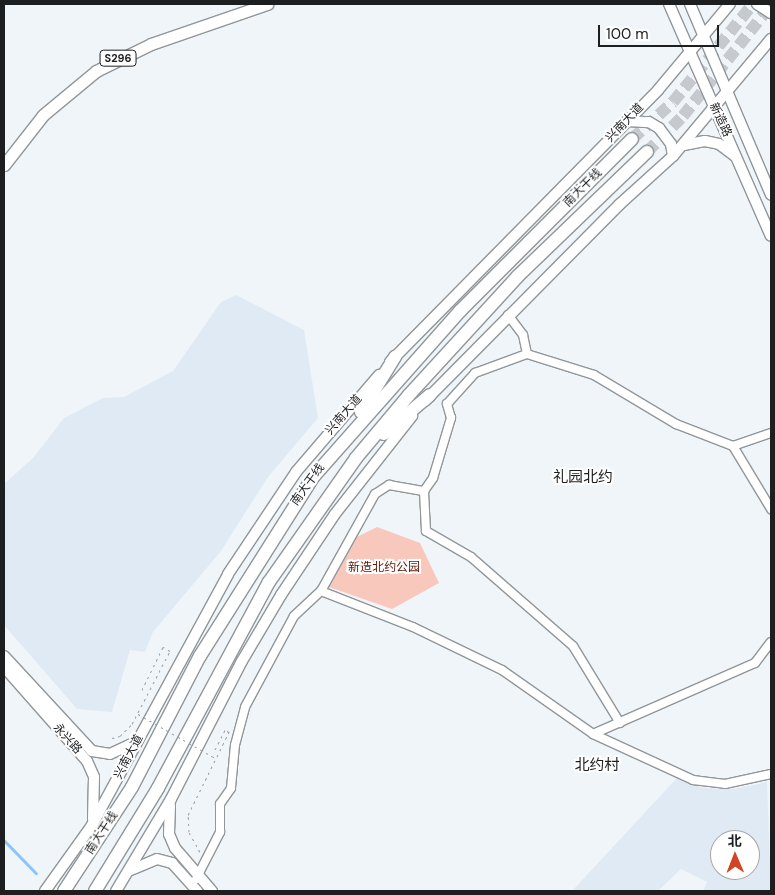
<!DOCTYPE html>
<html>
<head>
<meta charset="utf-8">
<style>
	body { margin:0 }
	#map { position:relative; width:775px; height:895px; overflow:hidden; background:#f0f5f9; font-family:"DM Sans","Noto Sans SC",sans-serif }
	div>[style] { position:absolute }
	.built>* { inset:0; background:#e0eaf4 }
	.green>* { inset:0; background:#f8c8bc }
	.stream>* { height:2.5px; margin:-1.25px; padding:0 1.25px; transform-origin:1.25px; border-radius:1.25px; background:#8ac5fb }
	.trunk-tunnel>* { height:12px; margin-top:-6px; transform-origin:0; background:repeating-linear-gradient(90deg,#c6cace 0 12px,transparent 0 18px) }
	.path>* { height:1px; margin-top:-0.5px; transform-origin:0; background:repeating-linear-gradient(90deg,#9c9fa3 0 2.5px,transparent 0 6.5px) }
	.roads { filter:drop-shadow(1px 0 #919699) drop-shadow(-1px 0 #919699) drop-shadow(0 1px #919699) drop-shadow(0 -1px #919699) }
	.minor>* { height:8px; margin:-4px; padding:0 4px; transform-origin:4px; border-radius:4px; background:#fff }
	.secondary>* { height:10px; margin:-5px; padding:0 5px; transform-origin:5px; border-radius:5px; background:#fff }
	.primary>* { height:11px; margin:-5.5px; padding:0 5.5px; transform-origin:5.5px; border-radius:5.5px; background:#fff }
	.trunk>* { height:12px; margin:-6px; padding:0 6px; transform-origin:6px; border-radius:6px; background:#fff }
	.path-bridge>* { height:1px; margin-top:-0.5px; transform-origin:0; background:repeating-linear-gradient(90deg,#9c9fa3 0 2.5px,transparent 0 6.5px) }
	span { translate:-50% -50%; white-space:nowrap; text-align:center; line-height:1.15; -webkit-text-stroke:4px #fff; paint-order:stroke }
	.shield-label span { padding:1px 4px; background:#fff; border:1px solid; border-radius:4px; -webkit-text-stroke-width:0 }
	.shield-label { font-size:11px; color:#1d1e20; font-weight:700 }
	.street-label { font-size:12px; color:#1d1e20 }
	.park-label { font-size:12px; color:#5d1808 }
	.quarter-label { font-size:15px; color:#1d1e20 }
	.frame { position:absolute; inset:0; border:5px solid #1d1e20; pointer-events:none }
	.north { position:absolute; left:710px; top:830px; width:50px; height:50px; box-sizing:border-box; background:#fff; border:1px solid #a5a5a6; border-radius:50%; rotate:359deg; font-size:14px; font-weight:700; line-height:20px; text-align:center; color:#1d1e20 }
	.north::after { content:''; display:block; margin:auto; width:18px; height:22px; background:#cf4525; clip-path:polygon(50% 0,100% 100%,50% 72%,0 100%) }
	.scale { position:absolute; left:598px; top:25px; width:121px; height:22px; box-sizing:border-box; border:2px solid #1d1e20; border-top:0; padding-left:6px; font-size:15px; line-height:18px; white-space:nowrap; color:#1d1e20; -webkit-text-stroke:4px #fff; paint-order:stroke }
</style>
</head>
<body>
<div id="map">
	<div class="built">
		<i style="clip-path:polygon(236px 295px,304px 330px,318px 418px,268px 477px,221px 551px,153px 632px,145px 652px,130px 650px,112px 712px,77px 709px,4px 625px,4px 484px,33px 458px,64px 418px,103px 398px,124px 397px,173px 371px,221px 302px)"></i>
		<i style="clip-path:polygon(evenodd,677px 778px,703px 788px,734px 789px,767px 782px,771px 891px,703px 891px,707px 882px,681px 869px,658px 891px,572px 891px,677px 778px,720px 840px,750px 840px,750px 870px,720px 870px,720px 840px)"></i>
	</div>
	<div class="green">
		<i style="clip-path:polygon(377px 527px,420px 543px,439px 583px,392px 609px,329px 587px,357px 537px)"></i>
	</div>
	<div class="stream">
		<i style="left:4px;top:840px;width:46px;rotate:45.9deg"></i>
	</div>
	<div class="trunk-tunnel">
		<i style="left:632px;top:139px;width:55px;rotate:-42.1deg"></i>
		<i style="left:673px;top:102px;width:127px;rotate:-50.8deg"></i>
		<i style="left:647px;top:152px;width:51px;rotate:-45deg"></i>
		<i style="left:683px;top:116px;width:142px;rotate:-51.6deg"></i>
	</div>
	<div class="path">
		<i style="left:112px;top:738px;width:8px;rotate:-14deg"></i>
		<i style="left:120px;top:736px;width:17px;rotate:-45deg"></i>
		<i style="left:132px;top:724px;width:82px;rotate:-62.5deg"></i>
		<i style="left:170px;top:651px;width:8px;rotate:-150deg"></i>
		<i style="left:163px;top:647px;width:50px;rotate:116.1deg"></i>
		<i style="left:200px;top:852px;width:23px;rotate:-119deg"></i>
		<i style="left:189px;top:832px;width:17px;rotate:-93deg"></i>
		<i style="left:188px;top:815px;width:93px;rotate:-63.7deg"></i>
		<i style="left:229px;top:732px;width:4px;rotate:-153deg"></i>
		<i style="left:225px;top:730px;width:25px;rotate:117deg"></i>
	</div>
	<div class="roads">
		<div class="minor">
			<i style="left:508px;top:315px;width:25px;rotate:53deg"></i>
			<i style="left:523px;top:335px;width:19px;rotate:78deg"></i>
			<i style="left:733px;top:446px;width:74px;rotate:58.9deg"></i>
			<i style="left:321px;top:591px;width:99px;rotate:21.4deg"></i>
			<i style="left:413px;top:627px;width:99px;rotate:25.8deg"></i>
			<i style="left:502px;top:670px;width:111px;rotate:35.1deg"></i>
			<i style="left:593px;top:734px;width:110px;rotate:24.7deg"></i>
			<i style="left:693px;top:780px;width:32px;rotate:7deg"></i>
			<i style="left:725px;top:784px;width:47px;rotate:-12.3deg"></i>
			<i style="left:620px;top:723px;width:90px;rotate:-121.4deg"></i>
			<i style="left:573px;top:646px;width:135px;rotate:-138.9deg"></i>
			<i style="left:471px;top:557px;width:52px;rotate:-150deg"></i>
			<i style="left:426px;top:531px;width:40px;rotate:-92.9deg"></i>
			<i style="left:424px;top:491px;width:16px;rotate:-55deg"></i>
			<i style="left:433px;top:478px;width:63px;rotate:-73.3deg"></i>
			<i style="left:451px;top:418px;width:15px;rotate:-106deg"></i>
			<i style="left:447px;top:404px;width:42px;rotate:-47.9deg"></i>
			<i style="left:475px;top:373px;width:55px;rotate:-20.1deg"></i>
			<i style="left:527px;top:354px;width:70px;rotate:17.4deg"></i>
			<i style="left:594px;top:375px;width:96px;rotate:30.9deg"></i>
			<i style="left:676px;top:424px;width:61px;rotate:21.1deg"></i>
			<i style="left:733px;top:446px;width:40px;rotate:-18.9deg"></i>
			<i style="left:593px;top:734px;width:177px;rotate:-23.7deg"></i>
			<i style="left:755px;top:663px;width:26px;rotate:-53deg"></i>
			<i style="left:196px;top:879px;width:53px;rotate:-62.9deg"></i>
			<i style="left:220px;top:832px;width:28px;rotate:-90deg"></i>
			<i style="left:220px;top:804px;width:19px;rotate:-55deg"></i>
			<i style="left:231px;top:788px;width:43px;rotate:-84.7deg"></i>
			<i style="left:235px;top:745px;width:39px;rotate:-75deg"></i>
			<i style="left:245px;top:707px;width:103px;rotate:-61.7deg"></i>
			<i style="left:294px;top:616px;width:37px;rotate:-43deg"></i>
			<i style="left:321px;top:591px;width:111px;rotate:-60.9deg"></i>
			<i style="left:375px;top:494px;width:17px;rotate:-33deg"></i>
			<i style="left:389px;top:485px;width:36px;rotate:10deg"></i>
		</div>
		<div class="secondary">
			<i style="left:669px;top:4px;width:253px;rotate:66.3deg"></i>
			<i style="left:690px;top:4px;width:207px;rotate:67deg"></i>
			<i style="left:757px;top:4px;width:17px;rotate:33deg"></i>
			<i style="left:627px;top:121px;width:22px;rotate:3deg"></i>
			<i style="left:649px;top:122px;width:12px;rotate:31deg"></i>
			<i style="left:659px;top:128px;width:20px;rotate:53deg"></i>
			<i style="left:671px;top:144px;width:12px;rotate:81deg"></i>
			<i style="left:684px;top:145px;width:21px;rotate:-11deg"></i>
			<i style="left:705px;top:141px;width:14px;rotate:12deg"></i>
			<i style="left:719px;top:144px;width:20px;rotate:37deg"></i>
			<i style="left:390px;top:362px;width:382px;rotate:-45.4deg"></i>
			<i style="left:658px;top:90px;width:112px;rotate:-50.1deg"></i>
			<i style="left:425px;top:401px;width:277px;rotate:-45.3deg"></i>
			<i style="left:620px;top:204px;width:72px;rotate:-42.2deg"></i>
			<i style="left:673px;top:156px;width:153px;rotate:-50.1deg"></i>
			<i style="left:4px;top:656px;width:129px;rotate:47.2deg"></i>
			<i style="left:92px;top:751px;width:18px;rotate:9deg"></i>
			<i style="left:110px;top:754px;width:26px;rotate:-25deg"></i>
			<i style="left:4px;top:667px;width:125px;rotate:48.6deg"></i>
			<i style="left:87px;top:761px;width:17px;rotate:66deg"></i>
			<i style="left:94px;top:777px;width:42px;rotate:91.4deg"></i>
			<i style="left:170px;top:805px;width:29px;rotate:92deg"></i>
			<i style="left:169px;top:834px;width:15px;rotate:67deg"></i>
			<i style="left:175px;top:848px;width:57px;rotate:49.3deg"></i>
			<i style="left:131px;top:870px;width:28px;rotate:-23deg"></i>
			<i style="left:157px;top:859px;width:16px;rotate:15deg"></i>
			<i style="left:172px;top:863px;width:38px;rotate:48deg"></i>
			<i style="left:45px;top:891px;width:81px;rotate:-54.5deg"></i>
			<i style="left:92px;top:825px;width:285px;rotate:-61.5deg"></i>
			<i style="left:228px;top:574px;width:123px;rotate:-56.3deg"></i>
			<i style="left:296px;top:472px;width:128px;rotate:-49.4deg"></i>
			<i style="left:116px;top:891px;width:107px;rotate:-59.1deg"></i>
			<i style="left:171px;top:799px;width:155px;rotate:-62.8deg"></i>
			<i style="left:242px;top:661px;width:77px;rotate:-59.4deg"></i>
			<i style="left:281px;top:595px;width:97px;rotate:-56.3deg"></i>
			<i style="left:335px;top:514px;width:125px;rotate:-51.8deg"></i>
		</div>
		<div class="primary">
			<i style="left:4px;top:165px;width:63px;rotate:-52deg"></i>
			<i style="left:43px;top:115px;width:69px;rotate:-39.7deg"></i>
			<i style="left:96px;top:71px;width:61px;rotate:-26.1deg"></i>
			<i style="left:151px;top:44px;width:123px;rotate:-19deg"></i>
		</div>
		<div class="trunk">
			<i style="left:361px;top:412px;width:65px;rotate:-58.3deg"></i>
			<i style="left:384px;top:434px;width:60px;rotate:-40.3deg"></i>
			<i style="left:64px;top:891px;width:124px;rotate:-56.8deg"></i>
			<i style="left:132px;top:787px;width:148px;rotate:-62.6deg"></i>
			<i style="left:200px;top:656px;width:213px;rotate:-57.7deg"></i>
			<i style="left:314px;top:476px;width:220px;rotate:-48.5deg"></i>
			<i style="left:460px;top:311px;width:243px;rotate:-45deg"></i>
			<i style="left:95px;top:891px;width:121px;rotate:-58.5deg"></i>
			<i style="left:158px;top:788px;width:234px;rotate:-61.7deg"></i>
			<i style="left:269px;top:582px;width:151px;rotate:-54.9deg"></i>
			<i style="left:356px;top:458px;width:82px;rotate:-49.9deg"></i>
			<i style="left:409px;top:395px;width:161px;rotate:-47.5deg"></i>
			<i style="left:518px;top:276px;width:179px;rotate:-43.9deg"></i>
		</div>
	</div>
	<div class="path-bridge">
		<i style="left:138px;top:714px;width:89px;rotate:29.7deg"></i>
	</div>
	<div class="shield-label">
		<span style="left:118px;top:58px">S296</span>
	</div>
	<div class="street-label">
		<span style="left:720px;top:120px;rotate:65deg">新造路</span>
		<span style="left:625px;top:123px;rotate:-46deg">兴南大道</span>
		<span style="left:583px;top:188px;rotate:-45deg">南大干线</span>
		<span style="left:344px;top:415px;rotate:-49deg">兴南大道</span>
		<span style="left:308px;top:485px;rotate:-54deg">南大干线</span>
		<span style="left:67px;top:739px;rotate:48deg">永兴路</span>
		<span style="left:129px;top:757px;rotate:-62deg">兴南大道</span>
		<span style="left:102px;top:833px;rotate:-57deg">南大干线</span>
	</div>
	<div class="park-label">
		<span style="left:384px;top:568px">新造北约公园</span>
	</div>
	<div class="quarter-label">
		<span style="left:583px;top:478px">礼园北约</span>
		<span style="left:597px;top:766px">北约村</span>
	</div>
	<div class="frame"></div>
	<div class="north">北</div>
	<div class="scale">100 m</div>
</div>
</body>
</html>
